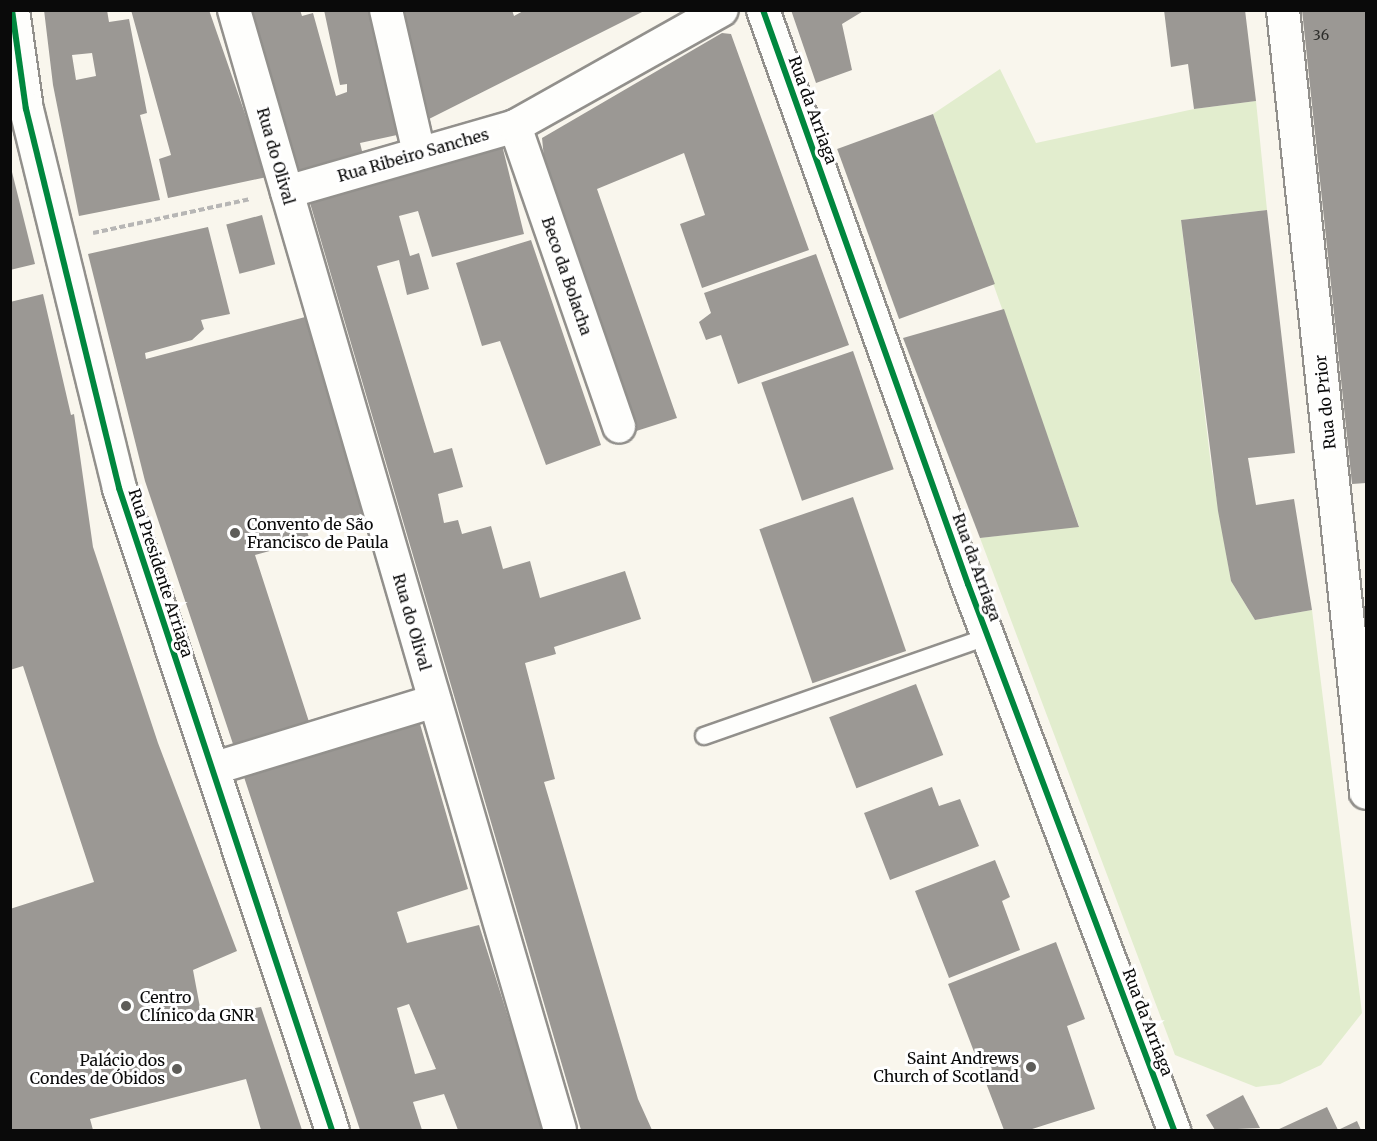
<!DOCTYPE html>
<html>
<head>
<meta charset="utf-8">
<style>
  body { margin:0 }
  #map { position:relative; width:1377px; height:1141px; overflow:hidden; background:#f9f6ed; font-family:Merriweather,serif }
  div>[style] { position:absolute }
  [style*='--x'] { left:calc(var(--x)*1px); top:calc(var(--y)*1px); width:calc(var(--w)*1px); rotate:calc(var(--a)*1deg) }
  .green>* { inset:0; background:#e2edce }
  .building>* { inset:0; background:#9b9894; transform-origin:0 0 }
  .path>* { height:4px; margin-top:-2px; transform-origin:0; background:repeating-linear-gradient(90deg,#b7b6b5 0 6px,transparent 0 9px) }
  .roads { filter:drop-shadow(2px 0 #92908c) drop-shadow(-2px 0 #92908c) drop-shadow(0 2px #92908c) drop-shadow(0 -2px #92908c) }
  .service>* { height:16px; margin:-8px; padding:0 8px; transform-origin:8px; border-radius:8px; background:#fefefc }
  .minor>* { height:32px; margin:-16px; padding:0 16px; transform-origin:16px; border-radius:16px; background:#fefefc }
  .tertiary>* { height:33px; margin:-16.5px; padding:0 16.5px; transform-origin:16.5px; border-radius:16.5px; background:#fefefc }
  .cycleway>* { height:6px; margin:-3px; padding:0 3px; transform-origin:3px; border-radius:3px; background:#00873e }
  .dots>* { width:16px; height:16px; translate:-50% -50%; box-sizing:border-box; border:3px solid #fff; border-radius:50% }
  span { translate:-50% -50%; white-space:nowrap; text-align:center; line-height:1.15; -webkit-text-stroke:6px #fff; paint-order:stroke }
  .number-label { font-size:14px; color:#2e2e2c }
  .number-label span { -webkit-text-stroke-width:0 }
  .street-label { font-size:16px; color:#0a0a0a }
  .poi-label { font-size:16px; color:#0a0a0a }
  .left { translate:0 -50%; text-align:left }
  .right { translate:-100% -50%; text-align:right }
  .frame { position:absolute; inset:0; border:12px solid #0a0a0a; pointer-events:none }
</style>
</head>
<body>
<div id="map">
  <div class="green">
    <i style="clip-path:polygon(1000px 69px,1036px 143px,1194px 109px,1256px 101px,1267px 210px,1181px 220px,1211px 465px,1231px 581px,1255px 620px,1312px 610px,1362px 1013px,1321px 1065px,1280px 1084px,1256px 1087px,1175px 1055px,980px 538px,1079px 526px,933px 114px)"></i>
  </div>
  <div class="building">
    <i style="clip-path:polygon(evenodd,44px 10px,107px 10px,109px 22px,129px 19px,147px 113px,140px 115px,160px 200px,79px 216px,53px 85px,44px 10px,92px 53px,96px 76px,76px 80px,72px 55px,92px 53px)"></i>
    <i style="clip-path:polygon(131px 10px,209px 10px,267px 177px,168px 198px,159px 159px,171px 155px)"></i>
    <i style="clip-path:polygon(243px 10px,300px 10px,302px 16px,313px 13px,336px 96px,347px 92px,347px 84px,340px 85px,324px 10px,369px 10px,397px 135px,360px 143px,364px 159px,294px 177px)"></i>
    <i style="clip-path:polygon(395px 10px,512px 10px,514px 16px,525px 10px,646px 10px,423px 122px)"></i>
    <i style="clip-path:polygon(791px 10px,865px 10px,842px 24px,852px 70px,816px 83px)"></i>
    <i style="clip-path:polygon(1164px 10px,1245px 10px,1256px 101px,1194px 109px,1188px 64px,1171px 67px)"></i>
    <i style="clip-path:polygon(1302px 10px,1366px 10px,1366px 483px,1352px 484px)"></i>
    <i style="clip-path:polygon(722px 33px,731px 34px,809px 250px,702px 288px,680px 224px,705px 215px,684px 153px,597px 189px,677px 418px,627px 434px,549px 209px,542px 138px)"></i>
    <i style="left:933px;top:114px;width:181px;height:102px;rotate:70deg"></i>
    <i style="clip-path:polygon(502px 145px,524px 234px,432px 257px,418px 211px,399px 216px,410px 256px,419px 253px,429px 289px,407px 295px,399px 260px,377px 266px,434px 453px,452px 448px,463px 487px,438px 494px,444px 523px,458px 520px,462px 534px,491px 526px,503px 569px,530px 561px,540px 598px,625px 571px,641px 619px,554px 647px,556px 654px,525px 663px,555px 779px,544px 782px,638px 1099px,652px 1130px,581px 1130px,310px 203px,339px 191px)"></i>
    <i style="clip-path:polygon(10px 164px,35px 264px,10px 270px)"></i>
    <i style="clip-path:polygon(1267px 210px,1295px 453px,1248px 458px,1256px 505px,1294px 499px,1312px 610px,1255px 620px,1231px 581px,1218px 511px,1181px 220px)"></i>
    <i style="left:262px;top:215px;width:51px;height:37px;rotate:75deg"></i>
    <i style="clip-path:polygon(208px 227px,230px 314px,201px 320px,204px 329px,192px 340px,145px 353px,146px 359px,309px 316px,364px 514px,305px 526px,310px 540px,255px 555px,311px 728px,235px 750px,145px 481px,88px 254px)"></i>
    <i style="clip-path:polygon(531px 240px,601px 445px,546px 465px,500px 341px,482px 346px,456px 263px)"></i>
    <i style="clip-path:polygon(816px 254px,849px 345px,738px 384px,721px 335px,706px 340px,699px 322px,711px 313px,704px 293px)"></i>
    <i style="clip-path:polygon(43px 294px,71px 415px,74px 414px,93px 547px,158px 743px,237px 951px,193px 970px,202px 1018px,261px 1007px,302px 1130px,261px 1130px,246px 1079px,90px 1119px,93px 1130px,10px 1130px,10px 909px,94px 882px,23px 666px,10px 670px,10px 302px)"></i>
    <i style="clip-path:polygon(1004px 309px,1079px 527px,980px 538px,903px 338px)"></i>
    <i style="left:853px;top:351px;width:125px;height:97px;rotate:71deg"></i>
    <i style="left:853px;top:497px;width:163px;height:99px;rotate:71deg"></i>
    <i style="left:916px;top:684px;width:76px;height:93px;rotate:69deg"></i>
    <i style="clip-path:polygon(evenodd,418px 717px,468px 889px,397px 912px,407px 943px,479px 925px,544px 1130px,458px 1130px,444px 1094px,413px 1102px,422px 1130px,360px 1130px,243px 774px,418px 717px,409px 1004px,436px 1069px,415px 1074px,397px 1008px,409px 1004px)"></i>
    <i style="clip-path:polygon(932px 787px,939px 806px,960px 799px,979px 846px,890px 880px,864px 813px)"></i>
    <i style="clip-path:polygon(995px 860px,1010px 897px,1002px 901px,1020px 950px,949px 978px,915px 891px)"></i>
    <i style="clip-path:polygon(1056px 942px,1085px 1019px,1067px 1026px,1095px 1109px,1029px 1130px,1004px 1130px,948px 984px)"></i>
    <i style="clip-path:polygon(1243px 1095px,1260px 1128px,1215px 1130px,1206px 1115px)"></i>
    <i style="clip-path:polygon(1327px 1107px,1338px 1130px,1357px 1121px,1361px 1130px,1277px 1130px)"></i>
  </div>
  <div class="path">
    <i style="--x:93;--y:233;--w:161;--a:-12.2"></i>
  </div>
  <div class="roads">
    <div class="service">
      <i style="--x:704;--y:736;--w:302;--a:-19.3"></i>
    </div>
    <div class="minor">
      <i style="--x:234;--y:10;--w:1166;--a:73.77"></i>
      <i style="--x:386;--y:10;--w:147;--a:77"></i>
      <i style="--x:763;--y:10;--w:610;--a:70.35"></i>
      <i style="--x:968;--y:584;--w:584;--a:69.33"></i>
      <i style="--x:1283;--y:10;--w:787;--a:83.95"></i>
      <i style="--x:515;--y:126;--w:318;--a:70.9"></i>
      <i style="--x:287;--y:192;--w:237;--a:-16.1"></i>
      <i style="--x:515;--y:126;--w:237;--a:-29.3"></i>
      <i style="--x:212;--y:769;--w:233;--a:-17"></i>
    </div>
    <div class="tertiary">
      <i style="--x:12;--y:10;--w:100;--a:82"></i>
      <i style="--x:26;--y:109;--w:390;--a:76.2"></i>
      <i style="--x:119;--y:488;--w:676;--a:71.65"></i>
    </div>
  </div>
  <div class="cycleway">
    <i style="--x:12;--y:10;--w:100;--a:82"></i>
    <i style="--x:26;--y:109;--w:390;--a:76.2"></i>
    <i style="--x:119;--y:488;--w:676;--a:71.65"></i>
    <i style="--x:763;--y:10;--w:610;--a:70.35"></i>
    <i style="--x:968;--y:584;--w:584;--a:69.33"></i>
  </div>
  <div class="dots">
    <i style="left:235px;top:533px;background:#5e5d59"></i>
    <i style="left:126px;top:1006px;background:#5e5d59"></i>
    <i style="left:1031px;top:1067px;background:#5e5d59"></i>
    <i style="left:177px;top:1069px;background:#5e5d59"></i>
  </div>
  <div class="number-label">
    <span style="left:1321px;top:35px">36</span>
  </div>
  <div class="street-label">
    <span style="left:813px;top:110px;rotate:70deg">Rua da Arriaga</span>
    <span style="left:413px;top:155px;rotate:-16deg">Rua Ribeiro Sanches</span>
    <span style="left:276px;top:156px;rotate:74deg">Rua do Olival</span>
    <span style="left:567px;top:276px;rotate:71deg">Beco da Bolacha</span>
    <span style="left:1325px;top:402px;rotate:-96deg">Rua do Prior</span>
    <span style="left:977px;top:567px;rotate:70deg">Rua da Arriaga</span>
    <span style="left:161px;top:573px;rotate:72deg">Rua Presidente Arriaga</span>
    <span style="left:412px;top:622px;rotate:74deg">Rua do Olival</span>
    <span style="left:1148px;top:1022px;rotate:69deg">Rua da Arriaga</span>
  </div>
  <div class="poi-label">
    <span class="left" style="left:247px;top:533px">Convento de São<br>Francisco de Paula</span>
    <span class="left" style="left:140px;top:1006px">Centro<br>Clínico da GNR</span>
    <span class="right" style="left:1019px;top:1067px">Saint Andrews<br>Church of Scotland</span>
    <span class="right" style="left:165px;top:1069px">Palácio dos<br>Condes de Óbidos</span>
  </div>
  <div class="frame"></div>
</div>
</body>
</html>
